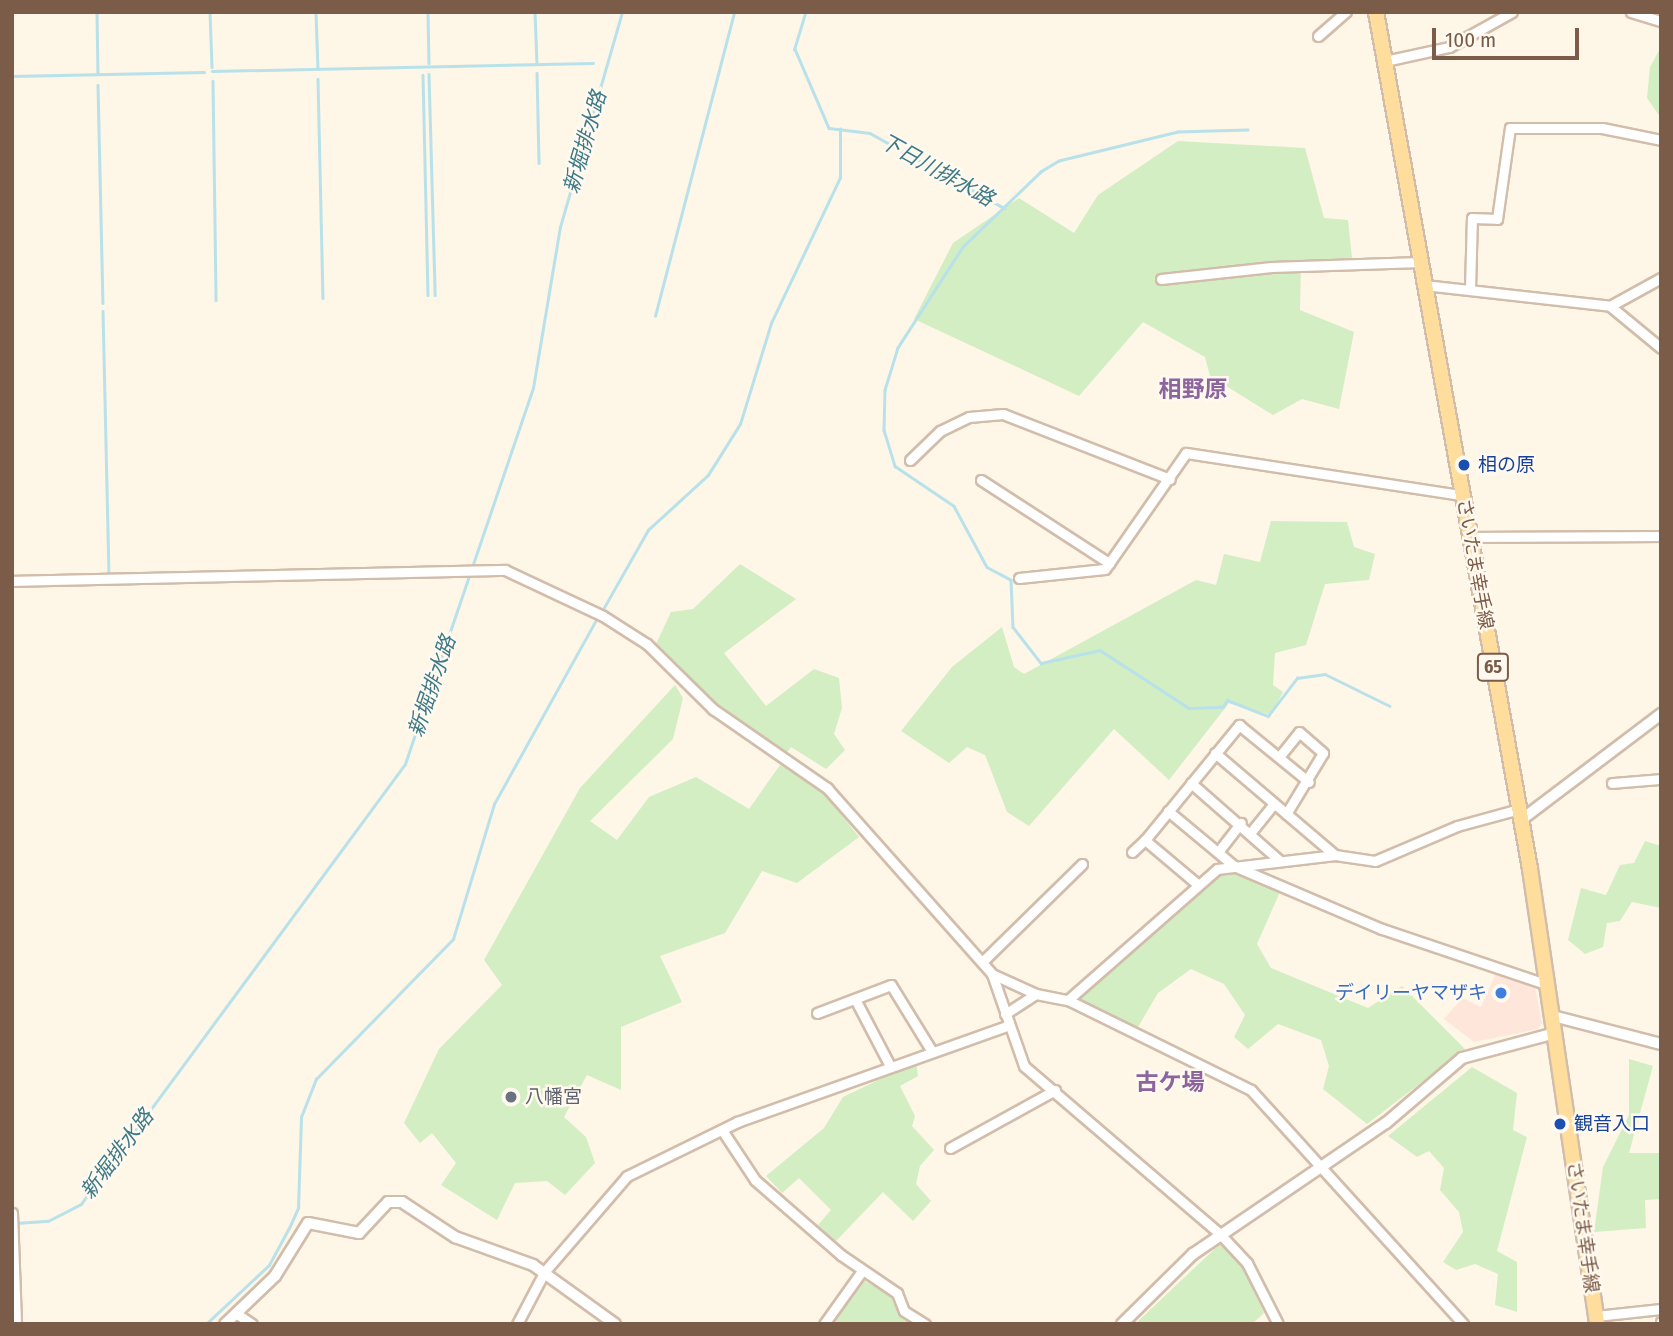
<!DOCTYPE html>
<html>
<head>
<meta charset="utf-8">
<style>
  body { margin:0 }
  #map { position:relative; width:1673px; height:1336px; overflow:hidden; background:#fef6e7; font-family:"Fira Sans Condensed","Noto Sans JP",sans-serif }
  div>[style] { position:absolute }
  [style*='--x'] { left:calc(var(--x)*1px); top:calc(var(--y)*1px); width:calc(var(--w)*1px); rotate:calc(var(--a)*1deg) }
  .commercial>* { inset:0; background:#ffe6da }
  .green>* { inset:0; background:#d3eec3 }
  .stream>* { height:2.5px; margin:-1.25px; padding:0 1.25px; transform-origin:1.25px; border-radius:1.25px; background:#b9e1ea }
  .roads { filter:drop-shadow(2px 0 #d2bdab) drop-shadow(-2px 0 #d2bdab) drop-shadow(0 2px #d2bdab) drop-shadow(0 -2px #d2bdab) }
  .minor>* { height:9px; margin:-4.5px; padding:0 4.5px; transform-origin:4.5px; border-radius:4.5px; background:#fff }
  .tertiary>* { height:10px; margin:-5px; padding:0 5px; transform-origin:5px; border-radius:5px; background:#fff }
  .primary>* { height:14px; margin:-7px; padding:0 7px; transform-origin:7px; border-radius:7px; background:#ffdd9d }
  .dots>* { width:19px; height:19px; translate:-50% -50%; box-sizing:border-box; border:4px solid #fff9ef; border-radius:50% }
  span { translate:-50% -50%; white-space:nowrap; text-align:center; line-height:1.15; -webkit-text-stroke:5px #fff9ef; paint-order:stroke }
  .shield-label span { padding:2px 5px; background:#fff9ef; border:2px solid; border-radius:5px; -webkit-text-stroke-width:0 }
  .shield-label { font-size:18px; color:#7b5c48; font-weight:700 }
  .transit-label { font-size:19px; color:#164399 }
  .left { translate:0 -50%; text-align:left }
  .street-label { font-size:19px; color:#7b5c48 }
  .shop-label { font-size:19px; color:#366cbe }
  .right { translate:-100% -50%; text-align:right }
  .worship-label { font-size:19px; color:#5b616d }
  .water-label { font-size:21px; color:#3c7a88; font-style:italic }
  .quarter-label { font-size:23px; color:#8c649e; font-weight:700 }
  .frame { position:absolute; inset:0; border:14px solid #7b5c48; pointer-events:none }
  .scale { position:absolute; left:1432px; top:28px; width:147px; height:32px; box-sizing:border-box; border:4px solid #7b5c48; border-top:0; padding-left:9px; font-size:21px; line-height:24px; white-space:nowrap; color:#7b5c48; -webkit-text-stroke:5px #fff9ef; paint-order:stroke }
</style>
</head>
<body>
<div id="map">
  <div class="commercial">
    <i style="clip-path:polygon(1496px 973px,1535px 987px,1542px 1023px,1538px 1029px,1474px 1042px,1444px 1019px,1462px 998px,1481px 1007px)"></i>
  </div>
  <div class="green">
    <i style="clip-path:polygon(1661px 47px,1661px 118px,1647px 98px,1650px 67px)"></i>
    <i style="clip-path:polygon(1178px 141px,1305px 148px,1324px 218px,1348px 220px,1352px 258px,1301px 263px,1300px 310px,1354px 332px,1339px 409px,1302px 399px,1273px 415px,1210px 376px,1205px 357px,1143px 322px,1079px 396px,914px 319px,953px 243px,1019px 198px,1074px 233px,1098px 195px)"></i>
    <i style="clip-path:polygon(1271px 521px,1347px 522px,1354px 547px,1375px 554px,1369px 580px,1325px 584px,1306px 645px,1275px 653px,1273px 685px,1283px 692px,1271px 715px,1229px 703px,1169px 780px,1114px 729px,1029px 826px,1007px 812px,985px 755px,967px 747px,949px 763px,901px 731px,952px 667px,1002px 627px,1014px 667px,1024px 674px,1196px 580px,1216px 585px,1224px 554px,1260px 562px)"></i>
    <i style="clip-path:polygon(740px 564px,796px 599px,724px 653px,766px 706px,814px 669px,839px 678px,842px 708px,834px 734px,845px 750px,826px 769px,791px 747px,786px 754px,715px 704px,656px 644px,671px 612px,693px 609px)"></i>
    <i style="clip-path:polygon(675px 685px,683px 698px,673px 739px,590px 821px,617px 840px,649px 797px,696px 777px,749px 809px,780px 765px,820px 788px,859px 837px,797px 883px,762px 871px,725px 933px,660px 956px,682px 1002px,621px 1027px,621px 1090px,587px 1075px,564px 1117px,586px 1137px,595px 1163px,565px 1195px,547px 1181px,515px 1183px,497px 1220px,441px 1185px,456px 1163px,432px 1133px,420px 1143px,404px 1123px,439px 1049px,502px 985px,484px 960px,580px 788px)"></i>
    <i style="clip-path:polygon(1645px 841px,1661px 846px,1661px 908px,1632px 902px,1620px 921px,1607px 923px,1603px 947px,1585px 954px,1568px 940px,1581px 888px,1606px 895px,1620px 865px,1634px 863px)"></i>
    <i style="clip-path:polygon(1238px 873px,1280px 892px,1257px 944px,1271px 968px,1368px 1008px,1402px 986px,1465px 1049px,1367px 1124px,1323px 1089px,1329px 1066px,1321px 1040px,1278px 1024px,1248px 1049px,1234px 1037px,1245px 1015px,1224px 984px,1191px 969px,1158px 993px,1138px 1027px,1077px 1000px,1200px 889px,1220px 874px)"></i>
    <i style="clip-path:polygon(1629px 1059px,1653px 1066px,1629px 1153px,1661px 1153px,1661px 1199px,1645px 1200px,1646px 1228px,1594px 1232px,1603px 1167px,1629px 1115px)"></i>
    <i style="clip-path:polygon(916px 1062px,918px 1076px,900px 1086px,915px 1116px,912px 1126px,934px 1150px,920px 1166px,916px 1184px,931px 1201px,913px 1221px,883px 1192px,835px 1242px,818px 1225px,831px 1210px,799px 1178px,782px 1193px,766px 1176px,824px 1128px,843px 1097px)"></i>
    <i style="clip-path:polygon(1472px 1067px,1517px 1093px,1513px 1130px,1527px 1137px,1497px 1251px,1517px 1262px,1517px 1312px,1495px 1305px,1498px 1274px,1475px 1264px,1456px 1270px,1443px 1262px,1463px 1232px,1459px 1212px,1440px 1190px,1444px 1168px,1429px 1151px,1417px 1157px,1388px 1136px)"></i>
    <i style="clip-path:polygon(1221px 1243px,1242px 1266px,1264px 1313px,1252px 1324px,1135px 1324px)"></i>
    <i style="clip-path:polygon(863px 1280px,893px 1297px,900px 1316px,912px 1324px,834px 1324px)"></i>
  </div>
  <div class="stream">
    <i style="--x:97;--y:12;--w:62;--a:89.1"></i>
    <i style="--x:210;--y:12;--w:55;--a:87.9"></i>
    <i style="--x:316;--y:12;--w:56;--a:88"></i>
    <i style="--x:428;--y:12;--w:51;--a:88.9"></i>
    <i style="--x:535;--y:12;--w:52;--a:87.8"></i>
    <i style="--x:806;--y:12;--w:39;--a:107"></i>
    <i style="--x:795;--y:49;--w:86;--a:66.7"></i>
    <i style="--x:829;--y:128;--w:41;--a:7"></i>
    <i style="--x:870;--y:133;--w:154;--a:29.2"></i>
    <i style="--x:212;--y:71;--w:381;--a:-1.2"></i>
    <i style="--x:537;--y:73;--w:90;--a:88.7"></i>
    <i style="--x:429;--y:74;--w:221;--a:88.4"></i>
    <i style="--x:423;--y:75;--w:220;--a:88.7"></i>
    <i style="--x:12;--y:76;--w:192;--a:-1.2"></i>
    <i style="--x:318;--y:79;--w:219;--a:88.7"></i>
    <i style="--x:213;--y:81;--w:219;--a:89.2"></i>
    <i style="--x:98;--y:85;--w:218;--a:88.7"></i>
    <i style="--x:1248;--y:130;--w:70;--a:178.4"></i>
    <i style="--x:1178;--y:132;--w:122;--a:166.3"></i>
    <i style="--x:1059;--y:161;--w:21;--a:149"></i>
    <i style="--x:1041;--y:172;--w:108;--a:136.1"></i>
    <i style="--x:963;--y:247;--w:120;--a:122.8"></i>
    <i style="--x:898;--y:348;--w:44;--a:107.2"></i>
    <i style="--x:885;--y:390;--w:40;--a:91.4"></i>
    <i style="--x:884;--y:430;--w:38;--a:73"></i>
    <i style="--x:895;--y:466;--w:71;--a:34.1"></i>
    <i style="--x:954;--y:506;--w:69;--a:61.6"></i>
    <i style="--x:987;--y:567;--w:27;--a:28"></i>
    <i style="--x:1011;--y:580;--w:47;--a:87.6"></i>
    <i style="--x:1013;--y:627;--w:46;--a:52.1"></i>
    <i style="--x:1041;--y:663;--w:60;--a:-12.4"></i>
    <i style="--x:1100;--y:650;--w:106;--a:33.1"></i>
    <i style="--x:1189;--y:708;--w:34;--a:-2"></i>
    <i style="--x:1223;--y:707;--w:8;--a:-60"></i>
    <i style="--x:1227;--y:700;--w:44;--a:21.3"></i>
    <i style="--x:1268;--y:716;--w:48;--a:-52.7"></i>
    <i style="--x:1297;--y:678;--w:28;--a:-8"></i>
    <i style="--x:1325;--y:674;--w:72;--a:26.2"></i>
    <i style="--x:103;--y:311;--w:265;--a:88.7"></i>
    <i style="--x:655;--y:316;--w:314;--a:-75.4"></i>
    <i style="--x:602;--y:611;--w:93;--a:-60.4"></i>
    <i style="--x:648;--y:530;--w:81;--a:-42.5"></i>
    <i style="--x:708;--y:475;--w:60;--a:-57.9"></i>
    <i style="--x:740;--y:424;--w:106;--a:-72.9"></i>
    <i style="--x:771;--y:323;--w:161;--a:-64.6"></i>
    <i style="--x:840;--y:178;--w:49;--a:-90"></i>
    <i style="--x:16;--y:1223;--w:32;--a:-4"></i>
    <i style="--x:48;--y:1221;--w:37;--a:-27"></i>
    <i style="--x:81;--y:1204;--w:546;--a:-53.63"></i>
    <i style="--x:405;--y:764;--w:397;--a:-71.2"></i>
    <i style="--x:533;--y:388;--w:163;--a:-80.5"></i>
    <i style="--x:560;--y:227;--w:224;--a:-73.9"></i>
    <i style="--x:206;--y:1324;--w:86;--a:-43.1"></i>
    <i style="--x:269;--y:1265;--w:44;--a:-61.7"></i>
    <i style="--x:290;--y:1226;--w:20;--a:-66"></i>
    <i style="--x:298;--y:1208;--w:91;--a:-88.1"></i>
    <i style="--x:301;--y:1117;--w:41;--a:-68.5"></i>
    <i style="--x:316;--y:1079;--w:196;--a:-45.6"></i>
    <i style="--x:453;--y:939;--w:141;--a:-73.1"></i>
    <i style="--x:494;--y:804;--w:215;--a:-61"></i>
  </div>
  <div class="roads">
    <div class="minor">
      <i style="--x:1631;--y:12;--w:31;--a:17"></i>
      <i style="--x:1318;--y:36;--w:37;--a:-41"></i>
      <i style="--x:1385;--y:61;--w:66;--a:-12.3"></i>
      <i style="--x:1449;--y:47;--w:72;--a:-29.1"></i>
      <i style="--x:1161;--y:279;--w:111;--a:-6.2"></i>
      <i style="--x:1271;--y:267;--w:149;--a:-1.9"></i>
      <i style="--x:1424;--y:285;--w:187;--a:6.4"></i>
      <i style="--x:1610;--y:306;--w:66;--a:39.5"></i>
      <i style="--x:1470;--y:288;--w:70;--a:-88.4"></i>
      <i style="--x:1472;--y:218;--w:25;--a:2"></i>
      <i style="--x:1497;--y:219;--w:92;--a:-81.9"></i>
      <i style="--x:1510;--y:128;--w:92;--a:0"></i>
      <i style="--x:1602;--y:128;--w:60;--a:11.5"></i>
      <i style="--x:1610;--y:306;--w:58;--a:-28.8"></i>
      <i style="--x:910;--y:460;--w:42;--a:-44"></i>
      <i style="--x:940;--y:431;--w:32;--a:-26"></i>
      <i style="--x:969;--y:417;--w:34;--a:-5"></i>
      <i style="--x:1003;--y:414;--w:179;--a:21.3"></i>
      <i style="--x:981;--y:480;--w:153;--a:33"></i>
      <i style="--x:1470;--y:537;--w:191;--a:-0.3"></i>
      <i style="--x:1019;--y:578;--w:86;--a:-6"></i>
      <i style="--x:1105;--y:569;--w:141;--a:-55.1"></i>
      <i style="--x:1186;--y:453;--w:279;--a:8.7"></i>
      <i style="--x:12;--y:581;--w:493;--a:-1.3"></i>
      <i style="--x:505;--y:570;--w:108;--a:25.1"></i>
      <i style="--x:603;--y:616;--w:52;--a:32.5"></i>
      <i style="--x:647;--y:644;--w:93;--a:44.6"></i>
      <i style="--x:713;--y:709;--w:139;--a:34.7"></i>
      <i style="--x:827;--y:788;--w:249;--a:48.4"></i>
      <i style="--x:992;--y:974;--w:97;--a:70.8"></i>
      <i style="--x:1024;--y:1066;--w:258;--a:40.6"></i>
      <i style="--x:1220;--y:1234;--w:40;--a:47"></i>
      <i style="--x:1247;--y:1263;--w:68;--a:63.1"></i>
      <i style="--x:1215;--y:753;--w:157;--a:40.4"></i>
      <i style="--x:1279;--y:757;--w:32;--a:-51"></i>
      <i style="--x:1299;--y:732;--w:32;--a:41"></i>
      <i style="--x:1323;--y:753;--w:71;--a:121.2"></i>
      <i style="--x:1191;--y:783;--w:117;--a:41.2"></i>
      <i style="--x:1612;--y:783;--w:49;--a:-4.7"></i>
      <i style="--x:1168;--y:811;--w:86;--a:39.8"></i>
      <i style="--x:1234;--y:866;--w:161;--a:23.1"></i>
      <i style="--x:1382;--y:929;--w:175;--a:18.6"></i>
      <i style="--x:1251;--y:832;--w:36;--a:-51"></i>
      <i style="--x:1132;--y:852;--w:18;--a:-43"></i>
      <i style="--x:1218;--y:852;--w:37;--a:-52"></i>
      <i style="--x:1196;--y:883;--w:67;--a:-139.9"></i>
      <i style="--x:1145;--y:840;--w:149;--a:-50.7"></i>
      <i style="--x:1239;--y:725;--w:90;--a:39.2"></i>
      <i style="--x:982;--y:962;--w:140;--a:-44.4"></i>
      <i style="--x:992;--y:974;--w:48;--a:24.4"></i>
      <i style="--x:1036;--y:994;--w:33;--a:11"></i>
      <i style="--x:1068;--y:1000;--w:204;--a:26.2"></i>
      <i style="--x:1251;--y:1090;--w:316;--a:47.8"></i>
      <i style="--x:855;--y:999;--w:73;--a:62.4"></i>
      <i style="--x:1068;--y:1000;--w:198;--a:-41.3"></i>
      <i style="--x:1217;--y:869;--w:119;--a:-6.8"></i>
      <i style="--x:1335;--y:855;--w:40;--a:8.5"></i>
      <i style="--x:1375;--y:861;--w:89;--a:-23.1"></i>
      <i style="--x:1457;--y:826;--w:64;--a:-15.3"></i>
      <i style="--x:817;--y:1013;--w:79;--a:-20.7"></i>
      <i style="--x:891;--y:985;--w:76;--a:58.4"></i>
      <i style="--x:1005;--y:1014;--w:37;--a:-33"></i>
      <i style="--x:722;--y:1130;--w:60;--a:56.6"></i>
      <i style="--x:755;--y:1180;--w:114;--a:41.1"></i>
      <i style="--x:841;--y:1255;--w:68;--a:34.2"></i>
      <i style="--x:897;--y:1293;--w:19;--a:69"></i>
      <i style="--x:904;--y:1311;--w:25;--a:32"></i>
      <i style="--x:950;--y:1148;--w:120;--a:-28.9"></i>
      <i style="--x:12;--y:1213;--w:111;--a:87.9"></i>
      <i style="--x:237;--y:1314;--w:18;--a:34"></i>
      <i style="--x:1596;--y:1316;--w:65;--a:-6.1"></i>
      <i style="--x:517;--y:1324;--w:60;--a:-62.2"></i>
      <i style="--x:545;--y:1271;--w:125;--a:-49.2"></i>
      <i style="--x:627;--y:1176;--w:123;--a:-26.1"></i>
      <i style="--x:737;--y:1122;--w:287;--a:-19.6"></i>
      <i style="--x:824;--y:1324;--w:65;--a:-54.4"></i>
      <i style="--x:1661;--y:1324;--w:2;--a:-90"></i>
    </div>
    <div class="tertiary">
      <i style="--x:1521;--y:820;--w:176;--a:-37.1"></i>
      <i style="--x:1553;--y:1016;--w:112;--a:14.5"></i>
      <i style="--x:225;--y:1324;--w:69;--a:-43.8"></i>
      <i style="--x:275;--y:1276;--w:62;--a:-58.1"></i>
      <i style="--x:308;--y:1223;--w:52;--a:11.1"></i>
      <i style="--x:359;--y:1233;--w:42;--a:-46.9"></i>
      <i style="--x:388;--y:1202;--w:14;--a:0"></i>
      <i style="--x:402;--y:1202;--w:64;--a:33.4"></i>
      <i style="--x:455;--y:1237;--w:83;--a:19.7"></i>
      <i style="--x:533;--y:1265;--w:101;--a:35.7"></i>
      <i style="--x:1122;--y:1324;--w:100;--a:-44.6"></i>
      <i style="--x:1193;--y:1254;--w:233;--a:-34.2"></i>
      <i style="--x:1386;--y:1123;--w:100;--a:-40.5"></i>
      <i style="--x:1462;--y:1058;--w:96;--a:-15"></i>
    </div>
    <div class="primary">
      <i style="--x:1376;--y:12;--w:871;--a:79.81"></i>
      <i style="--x:1530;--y:869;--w:460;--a:81.6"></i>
    </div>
  </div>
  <div class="dots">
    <i style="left:1464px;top:465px;background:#1a4fb4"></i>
    <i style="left:1501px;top:993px;background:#3f7fe0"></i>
    <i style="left:511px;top:1097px;background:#6b7280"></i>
    <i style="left:1560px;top:1124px;background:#1a4fb4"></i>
  </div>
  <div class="shield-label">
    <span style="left:1493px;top:667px">65</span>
  </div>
  <div class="transit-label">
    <span class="left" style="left:1478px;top:465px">相の原</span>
    <span class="left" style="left:1574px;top:1124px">観音入口</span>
  </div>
  <div class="street-label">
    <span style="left:1475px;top:564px;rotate:80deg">さいたま幸手線</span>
    <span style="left:1583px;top:1227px;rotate:82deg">さいたま幸手線</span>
  </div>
  <div class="shop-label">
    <span class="right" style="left:1487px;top:993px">デイリーヤマザキ</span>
  </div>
  <div class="worship-label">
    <span class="left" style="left:525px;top:1097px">八幡宮</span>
  </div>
  <div class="water-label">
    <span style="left:585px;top:142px;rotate:-74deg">新堀排水路</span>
    <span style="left:937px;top:170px;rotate:29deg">下日川排水路</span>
    <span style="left:432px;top:686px;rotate:-71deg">新堀排水路</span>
    <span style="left:117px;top:1154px;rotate:-53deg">新堀排水路</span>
  </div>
  <div class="quarter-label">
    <span style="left:1193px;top:389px">相野原</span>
    <span style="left:1170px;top:1082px">古ケ場</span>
  </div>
  <div class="frame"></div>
  <div class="scale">100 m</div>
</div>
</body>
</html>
